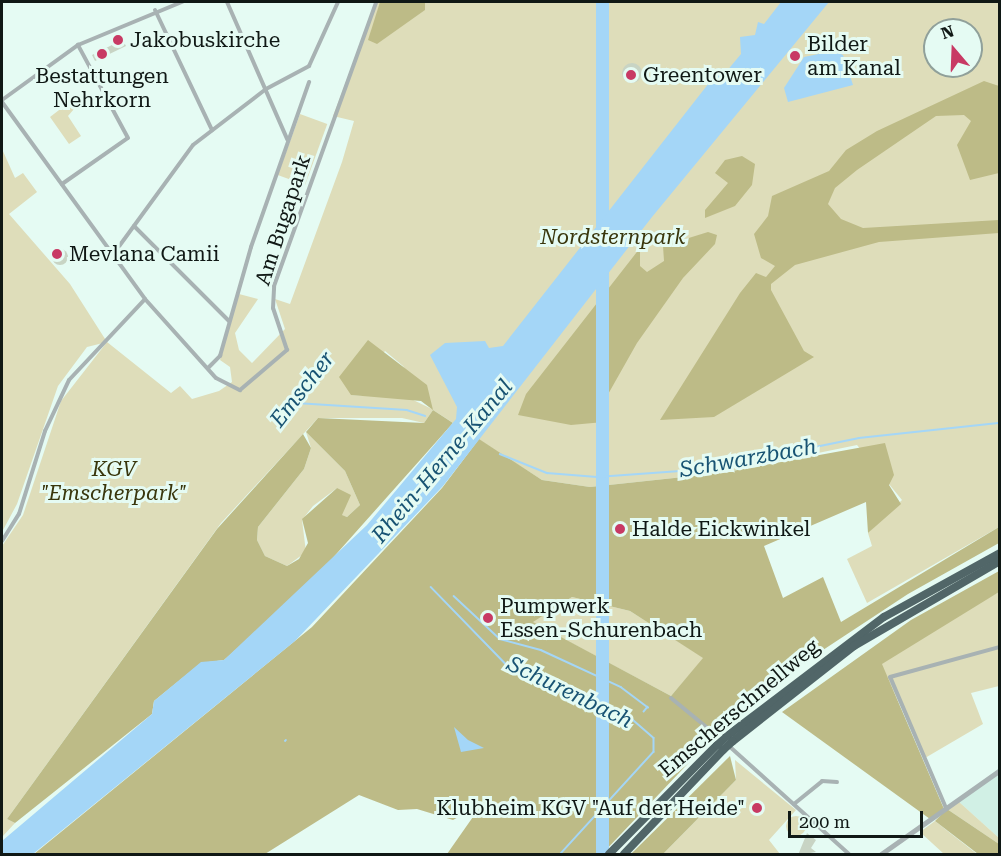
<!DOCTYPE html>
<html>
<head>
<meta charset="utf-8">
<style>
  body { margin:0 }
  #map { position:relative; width:1001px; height:856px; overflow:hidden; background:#e5fbf3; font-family:"Roboto Serif",serif }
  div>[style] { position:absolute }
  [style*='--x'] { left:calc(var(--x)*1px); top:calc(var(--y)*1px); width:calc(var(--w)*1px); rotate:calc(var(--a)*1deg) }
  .built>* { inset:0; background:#d1f0e5 }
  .green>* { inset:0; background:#deddba; transform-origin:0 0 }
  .round { border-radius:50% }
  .forest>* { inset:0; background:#bdbb87 }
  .water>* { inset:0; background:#a4d6f7; transform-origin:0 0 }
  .stream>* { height:1.5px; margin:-0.75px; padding:0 0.75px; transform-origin:0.75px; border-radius:0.75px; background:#a4d6f7 }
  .building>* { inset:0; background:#c8d4c4 }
  .minor>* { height:4px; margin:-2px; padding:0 2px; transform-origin:2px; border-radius:2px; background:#a8b2b3 }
  .tertiary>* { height:5px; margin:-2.5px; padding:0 2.5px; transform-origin:2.5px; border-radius:2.5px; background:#a8b2b3 }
  .motorway>* { height:8px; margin:-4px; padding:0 4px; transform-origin:4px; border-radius:4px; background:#516668 }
  .motorway-bridge>* { height:8px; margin:-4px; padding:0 4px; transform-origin:4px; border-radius:4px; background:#516668 }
  .dots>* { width:16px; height:16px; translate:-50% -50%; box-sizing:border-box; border:3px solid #e5fbf3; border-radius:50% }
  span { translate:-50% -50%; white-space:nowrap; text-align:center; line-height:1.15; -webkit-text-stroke:6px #e5fbf3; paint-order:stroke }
  .poi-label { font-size:21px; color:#101815 }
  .left { translate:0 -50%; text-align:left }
  .right { translate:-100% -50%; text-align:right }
  .street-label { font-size:21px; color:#101815 }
  .park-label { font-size:21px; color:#39360c; font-style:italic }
  .water-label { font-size:22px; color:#185373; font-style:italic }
  .frame { position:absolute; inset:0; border:3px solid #101815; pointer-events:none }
  .north { position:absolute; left:923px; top:18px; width:60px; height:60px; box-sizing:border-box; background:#e5fbf3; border:2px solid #90a09a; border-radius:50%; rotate:341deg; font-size:16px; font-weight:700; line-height:24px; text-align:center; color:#101815 }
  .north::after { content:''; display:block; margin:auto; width:21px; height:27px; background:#c83a64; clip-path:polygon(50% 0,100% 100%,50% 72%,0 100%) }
  .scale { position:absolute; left:788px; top:811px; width:135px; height:27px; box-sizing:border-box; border:3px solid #101815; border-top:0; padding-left:8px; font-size:18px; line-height:21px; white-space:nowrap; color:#101815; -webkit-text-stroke:4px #e5fbf3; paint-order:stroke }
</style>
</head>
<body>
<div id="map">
  <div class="built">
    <i style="clip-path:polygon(998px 772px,1000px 774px,999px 838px,958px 801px)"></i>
  </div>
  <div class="green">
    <i style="clip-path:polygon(evenodd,376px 2px,999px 2px,999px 527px,867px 603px,847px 559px,872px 546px,868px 533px,902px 500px,857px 445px,721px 473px,590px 487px,542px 480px,433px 410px,424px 423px,402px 418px,318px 418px,221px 523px,7px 819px,15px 823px,2px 837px,2px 546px,23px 515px,61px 401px,107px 342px,87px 347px,58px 386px,17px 504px,2px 532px,2px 149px,15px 178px,23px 173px,37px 192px,9px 214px,70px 284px,107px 342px,171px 393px,180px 386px,192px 399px,219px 391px,232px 382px,230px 367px,220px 360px,239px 294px,258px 299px,235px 333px,239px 350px,252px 363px,285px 329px,275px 299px,290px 304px,342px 162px,354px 121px,333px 116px,376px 2px,935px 30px,971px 30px,971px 66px,935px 66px,935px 30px,376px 2px,385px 351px,403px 366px,432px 409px,409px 398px,351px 395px,385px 351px)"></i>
    <i style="clip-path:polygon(62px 92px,74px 109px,68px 116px,81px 136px,69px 144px,50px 117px,63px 107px,55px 96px)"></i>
    <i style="left:300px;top:114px;width:29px;height:65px;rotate:20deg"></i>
    <i style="clip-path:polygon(306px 432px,345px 471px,360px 505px,347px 517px,341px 515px,337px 488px,313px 506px,302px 520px,306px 552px,287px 566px,265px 556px,257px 540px,258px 527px,304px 469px,311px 448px)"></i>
    <i style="clip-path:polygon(999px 592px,999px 686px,971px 693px,983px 724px,925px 758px,881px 664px,940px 624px)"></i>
    <i style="clip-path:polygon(572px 597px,630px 611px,704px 658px,671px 696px,532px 622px)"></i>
    <i style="clip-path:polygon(735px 760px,796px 810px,769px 840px,780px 854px,663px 854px,736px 780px)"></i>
    <i style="clip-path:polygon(958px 801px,999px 838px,999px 844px,947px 809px)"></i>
    <i class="round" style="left:786px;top:816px;width:20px;height:20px"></i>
    <i style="clip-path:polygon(935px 821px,950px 833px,977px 854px,944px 854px,920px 832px)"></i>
  </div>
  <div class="forest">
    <i style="clip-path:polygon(380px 2px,425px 2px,425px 10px,377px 44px,368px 40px)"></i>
    <i style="clip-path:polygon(984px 81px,999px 86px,999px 173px,970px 180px,957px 145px,971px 121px,964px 115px,936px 116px,857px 170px,835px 188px,828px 204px,841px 219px,863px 228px,999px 220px,999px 233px,879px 242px,795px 265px,771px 284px,771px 290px,804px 351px,814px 357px,714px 417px,660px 420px,740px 293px,756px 273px,766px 277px,775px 266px,761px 258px,754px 234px,768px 216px,772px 196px,829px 171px,846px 150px,877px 131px)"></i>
    <i style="clip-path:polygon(742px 156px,755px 164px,752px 185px,735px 206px,705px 218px,705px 210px,728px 183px,715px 173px,725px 160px)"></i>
    <i style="clip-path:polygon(708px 232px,717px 235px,715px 244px,683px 278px,637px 343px,598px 412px,606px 417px,604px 422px,571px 425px,518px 415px,526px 394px,640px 248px,640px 266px,647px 272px,664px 261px,663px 246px)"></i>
    <i style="clip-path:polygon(368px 340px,427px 385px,433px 410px,453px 423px,306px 588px,224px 660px,201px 663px,154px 701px,152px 714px,15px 823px,7px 819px,217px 529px,303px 434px,311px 448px,304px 469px,258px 527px,257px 540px,265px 556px,287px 566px,299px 559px,308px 543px,302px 519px,337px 488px,351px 495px,342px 515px,347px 517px,360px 505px,345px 471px,306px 432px,318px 418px,424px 423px,433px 410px,421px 401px,351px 395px,339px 377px)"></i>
    <i style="clip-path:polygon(evenodd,479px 439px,542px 480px,590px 487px,721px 473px,885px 443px,894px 475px,889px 485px,901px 504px,868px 533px,866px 502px,764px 546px,783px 598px,823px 577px,841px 622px,999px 527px,999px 543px,908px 594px,785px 675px,719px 731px,602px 854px,447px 854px,482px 804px,453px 820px,417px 809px,398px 810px,359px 795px,265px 854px,34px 854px,312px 627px,442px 488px,479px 439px,572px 597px,630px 611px,703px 658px,671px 696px,533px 622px,572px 597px)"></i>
    <i style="clip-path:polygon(999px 571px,999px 592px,882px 664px,944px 809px,930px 819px,782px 712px,911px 620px)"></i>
    <i style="clip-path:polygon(730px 756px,736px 780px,663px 854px,631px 854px)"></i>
    <i style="clip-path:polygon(947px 809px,999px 844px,999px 854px,978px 854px,935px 821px)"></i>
  </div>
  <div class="water">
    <i style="left:596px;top:2px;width:13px;height:970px"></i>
    <i style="clip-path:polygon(781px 2px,829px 2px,652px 217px,443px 486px,295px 641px,33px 854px,2px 854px,2px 841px,152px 714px,154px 701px,201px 662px,224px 660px,367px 525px,456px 419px,457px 407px,430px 355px,445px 343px,485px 341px,489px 348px,503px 346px,716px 74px,726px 72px,741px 54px,740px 37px,755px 35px,758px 22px,764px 24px)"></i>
    <i style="clip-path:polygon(833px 51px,843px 55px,853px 85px,788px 102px,784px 88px,804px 57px)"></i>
    <i style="clip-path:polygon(454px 727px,468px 740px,484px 748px,461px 752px)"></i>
  </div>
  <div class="stream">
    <i style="--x:296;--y:403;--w:111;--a:3.6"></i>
    <i style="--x:407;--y:410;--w:19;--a:18"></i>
    <i style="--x:500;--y:454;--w:51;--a:22"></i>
    <i style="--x:547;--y:473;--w:50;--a:4.6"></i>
    <i style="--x:597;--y:477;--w:111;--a:-4.1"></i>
    <i style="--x:708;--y:469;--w:154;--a:-11.6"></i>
    <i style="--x:859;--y:438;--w:142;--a:-6.1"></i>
    <i style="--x:431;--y:587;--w:107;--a:45.8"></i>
    <i style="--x:506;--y:664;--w:136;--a:23.4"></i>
    <i style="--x:631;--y:718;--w:30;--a:41"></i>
    <i style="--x:654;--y:738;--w:14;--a:90"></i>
    <i style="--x:654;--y:752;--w:138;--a:132.4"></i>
    <i style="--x:454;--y:596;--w:63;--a:43.1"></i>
    <i style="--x:500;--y:639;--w:42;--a:15"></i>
    <i style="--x:541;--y:650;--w:88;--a:24.8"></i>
    <i style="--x:621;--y:687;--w:34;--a:37"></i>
    <i style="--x:648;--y:707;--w:6;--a:129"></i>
    <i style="--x:285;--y:741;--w:1;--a:-45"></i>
  </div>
  <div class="building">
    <i style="clip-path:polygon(119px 33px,126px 46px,95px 61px,92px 55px,114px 44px,111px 37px)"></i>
    <i class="round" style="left:622px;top:63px;width:20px;height:20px"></i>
    <i class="round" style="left:52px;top:249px;width:16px;height:16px"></i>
    <i style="clip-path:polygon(807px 833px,816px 840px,811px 848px,816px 852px,798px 855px)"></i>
  </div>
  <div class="minor">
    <i style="--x:227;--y:2;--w:150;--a:66.3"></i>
    <i style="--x:155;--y:10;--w:133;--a:64.6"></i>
    <i style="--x:2;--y:100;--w:94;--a:-35.9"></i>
    <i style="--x:78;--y:45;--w:113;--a:-22.5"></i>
    <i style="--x:2;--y:102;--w:243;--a:54"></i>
    <i style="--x:145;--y:299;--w:106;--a:48.1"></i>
    <i style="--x:216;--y:378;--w:27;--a:27"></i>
    <i style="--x:240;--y:390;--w:62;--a:-40.4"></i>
    <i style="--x:287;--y:350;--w:44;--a:-108.4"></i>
    <i style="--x:273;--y:308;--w:22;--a:-87"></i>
    <i style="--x:274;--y:286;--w:302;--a:-70.2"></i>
    <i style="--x:62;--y:184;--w:80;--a:-34.9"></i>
    <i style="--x:128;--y:138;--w:106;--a:-118.3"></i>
    <i style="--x:134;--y:226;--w:134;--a:45"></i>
    <i style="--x:112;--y:256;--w:137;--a:-53.9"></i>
    <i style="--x:193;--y:145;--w:92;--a:-37.5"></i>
    <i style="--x:266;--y:89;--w:49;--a:-28.1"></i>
    <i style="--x:309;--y:66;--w:70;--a:-65.6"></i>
    <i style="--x:209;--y:367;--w:16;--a:-45"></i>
    <i style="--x:220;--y:356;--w:113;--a:-74.1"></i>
    <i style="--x:251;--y:247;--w:175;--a:-70.6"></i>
    <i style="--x:2;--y:541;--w:32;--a:-58"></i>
    <i style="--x:19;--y:514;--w:87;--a:-72.6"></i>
    <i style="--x:45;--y:431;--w:56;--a:-64.8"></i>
    <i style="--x:69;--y:380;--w:111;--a:-46.8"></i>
    <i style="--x:671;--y:698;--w:65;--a:39.4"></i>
    <i style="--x:729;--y:746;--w:161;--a:42"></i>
    <i style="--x:794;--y:804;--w:36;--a:-39"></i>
    <i style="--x:822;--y:781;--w:15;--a:4"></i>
    <i style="--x:946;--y:808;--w:142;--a:-113.1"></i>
    <i style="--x:890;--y:677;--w:114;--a:-15.3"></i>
  </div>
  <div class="tertiary">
    <i style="--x:881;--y:854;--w:146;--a:-35.2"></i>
  </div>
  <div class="motorway">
    <i style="--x:727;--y:736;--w:197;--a:-37.2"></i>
    <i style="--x:884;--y:617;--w:132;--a:-28.9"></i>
    <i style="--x:733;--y:741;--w:154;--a:-38.1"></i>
    <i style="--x:854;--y:646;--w:169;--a:-30.2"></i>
    <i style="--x:609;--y:854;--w:153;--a:-45.3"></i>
    <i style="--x:624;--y:854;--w:144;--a:-46.4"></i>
  </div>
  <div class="motorway-bridge">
    <i style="--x:717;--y:745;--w:13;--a:-42"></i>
    <i style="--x:723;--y:750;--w:13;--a:-42"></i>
  </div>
  <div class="dots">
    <i style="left:118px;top:40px;background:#c83a64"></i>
    <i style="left:102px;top:54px;background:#c83a64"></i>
    <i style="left:795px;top:56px;background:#c83a64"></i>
    <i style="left:631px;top:75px;background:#c83a64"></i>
    <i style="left:57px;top:254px;background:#c83a64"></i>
    <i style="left:620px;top:529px;background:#c83a64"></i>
    <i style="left:488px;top:618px;background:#c83a64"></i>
    <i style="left:757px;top:808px;background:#c83a64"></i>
  </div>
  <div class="poi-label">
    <span class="left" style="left:130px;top:40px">Jakobuskirche</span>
    <span class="left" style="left:807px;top:56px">Bilder<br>am Kanal</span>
    <span class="left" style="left:643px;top:75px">Greentower</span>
    <span style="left:102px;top:88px">Bestattungen<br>Nehrkorn</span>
    <span class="left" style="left:69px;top:254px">Mevlana Camii</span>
    <span class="left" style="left:632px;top:529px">Halde Eickwinkel</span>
    <span class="left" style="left:500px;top:618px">Pumpwerk<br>Essen-Schurenbach</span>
    <span class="right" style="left:745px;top:808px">Klubheim KGV "Auf der Heide"</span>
  </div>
  <div class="street-label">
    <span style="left:283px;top:220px;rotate:-72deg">Am Bugapark</span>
    <span style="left:739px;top:708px;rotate:-40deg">Emscherschnellweg</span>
  </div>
  <div class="park-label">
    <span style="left:613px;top:237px">Nordsternpark</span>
    <span style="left:114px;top:481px">KGV<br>"Emscherpark"</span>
  </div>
  <div class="water-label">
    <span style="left:302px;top:389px;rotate:-52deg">Emscher</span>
    <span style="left:748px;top:458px;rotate:-10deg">Schwarzbach</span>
    <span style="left:442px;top:461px;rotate:-50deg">Rhein-Herne-Kanal</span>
    <span style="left:570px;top:692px;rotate:26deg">Schurenbach</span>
  </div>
  <div class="frame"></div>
  <div class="north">N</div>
  <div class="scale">200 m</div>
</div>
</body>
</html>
